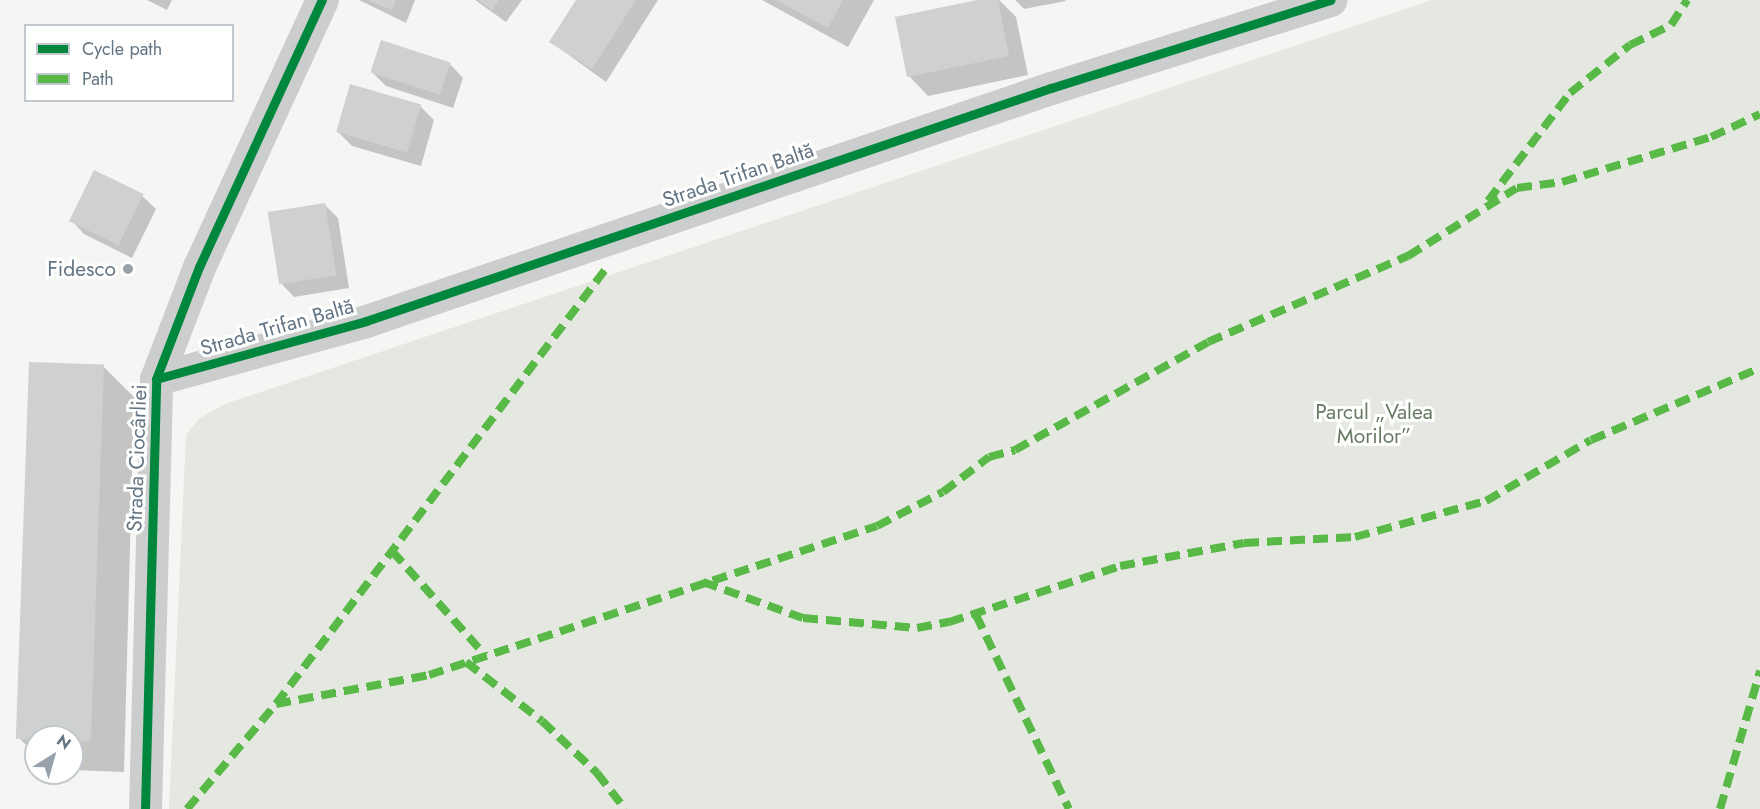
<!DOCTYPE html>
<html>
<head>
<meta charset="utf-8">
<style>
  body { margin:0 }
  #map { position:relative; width:1760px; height:809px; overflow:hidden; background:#f5f5f3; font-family:Jost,sans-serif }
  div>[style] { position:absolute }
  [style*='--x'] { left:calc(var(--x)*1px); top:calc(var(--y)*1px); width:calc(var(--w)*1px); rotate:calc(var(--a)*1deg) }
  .green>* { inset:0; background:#e4e8e1 }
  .shadow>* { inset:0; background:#0003 }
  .building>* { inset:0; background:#cfd0d0; transform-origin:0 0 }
  .minor>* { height:33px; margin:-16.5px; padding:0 16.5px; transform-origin:16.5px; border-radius:16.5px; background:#cccece }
  .quiet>* { height:8px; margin-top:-4px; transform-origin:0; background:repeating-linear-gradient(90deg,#58b947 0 15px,transparent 0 23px) }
  .cycleway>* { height:9px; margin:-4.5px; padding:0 4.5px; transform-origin:4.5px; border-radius:4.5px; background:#00873e }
  .dots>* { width:16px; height:16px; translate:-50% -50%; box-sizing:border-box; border:3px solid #fff; border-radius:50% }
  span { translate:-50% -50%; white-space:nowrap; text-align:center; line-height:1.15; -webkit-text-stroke:6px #fff; paint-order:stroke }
  .street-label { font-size:21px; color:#647584 }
  .poi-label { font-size:21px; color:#647584 }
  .right { translate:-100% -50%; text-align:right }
  .park-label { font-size:21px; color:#677b63 }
  .legend { position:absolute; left:24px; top:24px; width:210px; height:78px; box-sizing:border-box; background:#fff; border:2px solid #c1c8ce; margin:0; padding:8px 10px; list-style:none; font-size:18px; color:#647584 }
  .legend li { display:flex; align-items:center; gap:12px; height:30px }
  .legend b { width:30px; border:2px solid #c1c8ce }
  .north { position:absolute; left:24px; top:725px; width:60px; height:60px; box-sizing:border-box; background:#fff; border:2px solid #c1c8ce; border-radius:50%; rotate:37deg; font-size:16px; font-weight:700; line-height:24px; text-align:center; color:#647584 }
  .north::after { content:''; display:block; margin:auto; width:21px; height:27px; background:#97a2ab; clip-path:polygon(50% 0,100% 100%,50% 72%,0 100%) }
</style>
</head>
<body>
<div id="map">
  <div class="green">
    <i style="clip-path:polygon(1432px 0,1760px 0,1760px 809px,169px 809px,186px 435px,200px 418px,225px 404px)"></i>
  </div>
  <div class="shadow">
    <i style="clip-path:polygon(147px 0,172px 0,167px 10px)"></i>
    <i style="clip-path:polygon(359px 0,415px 0,406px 23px)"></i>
    <i style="clip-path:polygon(475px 0,522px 0,506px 22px)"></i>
    <i style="clip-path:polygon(578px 0,658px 0,606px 82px,551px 42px)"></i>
    <i style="clip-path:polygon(762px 0,874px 0,848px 47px)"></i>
    <i style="clip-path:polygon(984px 0,999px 0,1016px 17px,1028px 75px,928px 96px,909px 76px)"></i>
    <i style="clip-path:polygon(1015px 0,1065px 0,1066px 1px,1024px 9px)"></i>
    <i style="clip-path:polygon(450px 64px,463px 78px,453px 108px,386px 86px,372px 72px)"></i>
    <i style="clip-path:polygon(420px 106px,434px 120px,421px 166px,352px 146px,338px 132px)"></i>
    <i style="clip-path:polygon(94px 172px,142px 196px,156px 209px,132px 258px,84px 234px,71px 220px)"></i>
    <i style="clip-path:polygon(324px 204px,338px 218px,349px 288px,294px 297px,281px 283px)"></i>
    <i style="clip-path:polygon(103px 366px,134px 397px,124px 772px,72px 770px,72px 737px,36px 737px,36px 755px,20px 739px)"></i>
  </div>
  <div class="building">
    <i style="clip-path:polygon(367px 0,396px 0,392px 10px)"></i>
    <i style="clip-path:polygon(478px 0,499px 0,492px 10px)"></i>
    <i style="clip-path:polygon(576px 0,636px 0,592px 69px,549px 42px)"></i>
    <i style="clip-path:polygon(776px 0,843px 0,828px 28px)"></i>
    <i style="clip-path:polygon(977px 0,998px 0,1009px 56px,907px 77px,895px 17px)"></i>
    <i style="left:381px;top:40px;width:73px;height:34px;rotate:18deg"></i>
    <i style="left:350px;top:84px;width:74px;height:50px;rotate:16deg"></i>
    <i style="left:94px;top:170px;width:55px;height:57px;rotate:26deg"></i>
    <i style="left:325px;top:203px;width:73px;height:58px;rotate:81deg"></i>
    <i style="left:29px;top:362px;width:75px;height:377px;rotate:2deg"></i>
  </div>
  <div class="minor">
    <i style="--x:156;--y:379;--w:218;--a:-15.4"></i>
    <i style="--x:366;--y:321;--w:724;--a:-18.79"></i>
    <i style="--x:1051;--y:88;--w:293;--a:-17.5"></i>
    <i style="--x:145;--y:809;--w:430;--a:-88.5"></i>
    <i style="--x:156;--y:379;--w:120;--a:-69"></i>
    <i style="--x:199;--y:267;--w:294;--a:-65.3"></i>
  </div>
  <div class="quiet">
    <i style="--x:1488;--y:201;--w:136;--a:-52.8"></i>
    <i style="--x:1570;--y:93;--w:77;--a:-38.7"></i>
    <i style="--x:1630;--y:45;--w:46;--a:-26"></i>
    <i style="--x:1671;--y:25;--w:30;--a:-57"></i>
    <i style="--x:392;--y:551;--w:140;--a:48.2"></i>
    <i style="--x:703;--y:582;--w:106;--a:19.8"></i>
    <i style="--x:803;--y:618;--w:114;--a:5"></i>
    <i style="--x:917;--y:628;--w:33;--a:-11"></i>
    <i style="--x:949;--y:622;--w:180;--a:-18.1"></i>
    <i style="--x:1120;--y:566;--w:126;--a:-10.5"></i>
    <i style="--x:1244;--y:543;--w:111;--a:-3.1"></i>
    <i style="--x:1355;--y:537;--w:136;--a:-15.4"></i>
    <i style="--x:1486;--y:501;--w:121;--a:-30.2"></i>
    <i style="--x:1591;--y:440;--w:184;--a:-23.1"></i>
    <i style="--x:976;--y:615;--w:215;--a:64.4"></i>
    <i style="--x:466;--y:662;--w:96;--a:37.8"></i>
    <i style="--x:542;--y:721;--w:76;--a:43.4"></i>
    <i style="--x:597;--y:773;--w:46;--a:52.1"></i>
    <i style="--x:276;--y:704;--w:550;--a:-52.84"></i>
    <i style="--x:187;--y:809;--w:138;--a:-49.7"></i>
    <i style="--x:276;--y:704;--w:156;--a:-10.7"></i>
    <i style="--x:429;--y:675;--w:472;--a:-18.4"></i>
    <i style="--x:877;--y:526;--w:74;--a:-27.3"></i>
    <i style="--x:943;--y:492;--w:58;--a:-37.3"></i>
    <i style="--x:989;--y:457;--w:27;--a:-15"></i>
    <i style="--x:1015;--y:450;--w:221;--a:-29.2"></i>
    <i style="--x:1208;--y:342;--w:218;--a:-23.3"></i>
    <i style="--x:1408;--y:256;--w:128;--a:-32"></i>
    <i style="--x:1517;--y:188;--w:45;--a:-7.6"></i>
    <i style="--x:1562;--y:182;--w:156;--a:-16.8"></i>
    <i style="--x:1711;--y:137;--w:54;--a:-25.1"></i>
    <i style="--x:1720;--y:809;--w:144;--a:-73.8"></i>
  </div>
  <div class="cycleway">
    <i style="--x:156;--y:379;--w:218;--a:-15.4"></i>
    <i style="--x:366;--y:321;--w:724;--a:-18.79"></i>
    <i style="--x:1051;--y:88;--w:293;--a:-17.5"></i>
    <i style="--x:145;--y:809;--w:430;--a:-88.5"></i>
    <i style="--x:156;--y:379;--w:120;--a:-69"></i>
    <i style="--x:199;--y:267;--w:294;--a:-65.3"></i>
  </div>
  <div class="dots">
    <i style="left:128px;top:269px;background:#97a2ab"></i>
  </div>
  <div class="street-label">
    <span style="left:738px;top:175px;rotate:-19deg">Strada Trifan Baltă</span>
    <span style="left:277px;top:327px;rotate:-16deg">Strada Trifan Baltă</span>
    <span style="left:137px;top:458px;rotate:-88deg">Strada Ciocârliei</span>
  </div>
  <div class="poi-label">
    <span class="right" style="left:116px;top:269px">Fidesco</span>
  </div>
  <div class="park-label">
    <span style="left:1374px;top:424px">Parcul „Valea<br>Morilor”</span>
  </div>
  <ul class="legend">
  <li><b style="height:8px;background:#00873e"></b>Cycle path</li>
  <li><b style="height:8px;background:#58b947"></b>Path</li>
  </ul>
  <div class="north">N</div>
</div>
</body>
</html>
